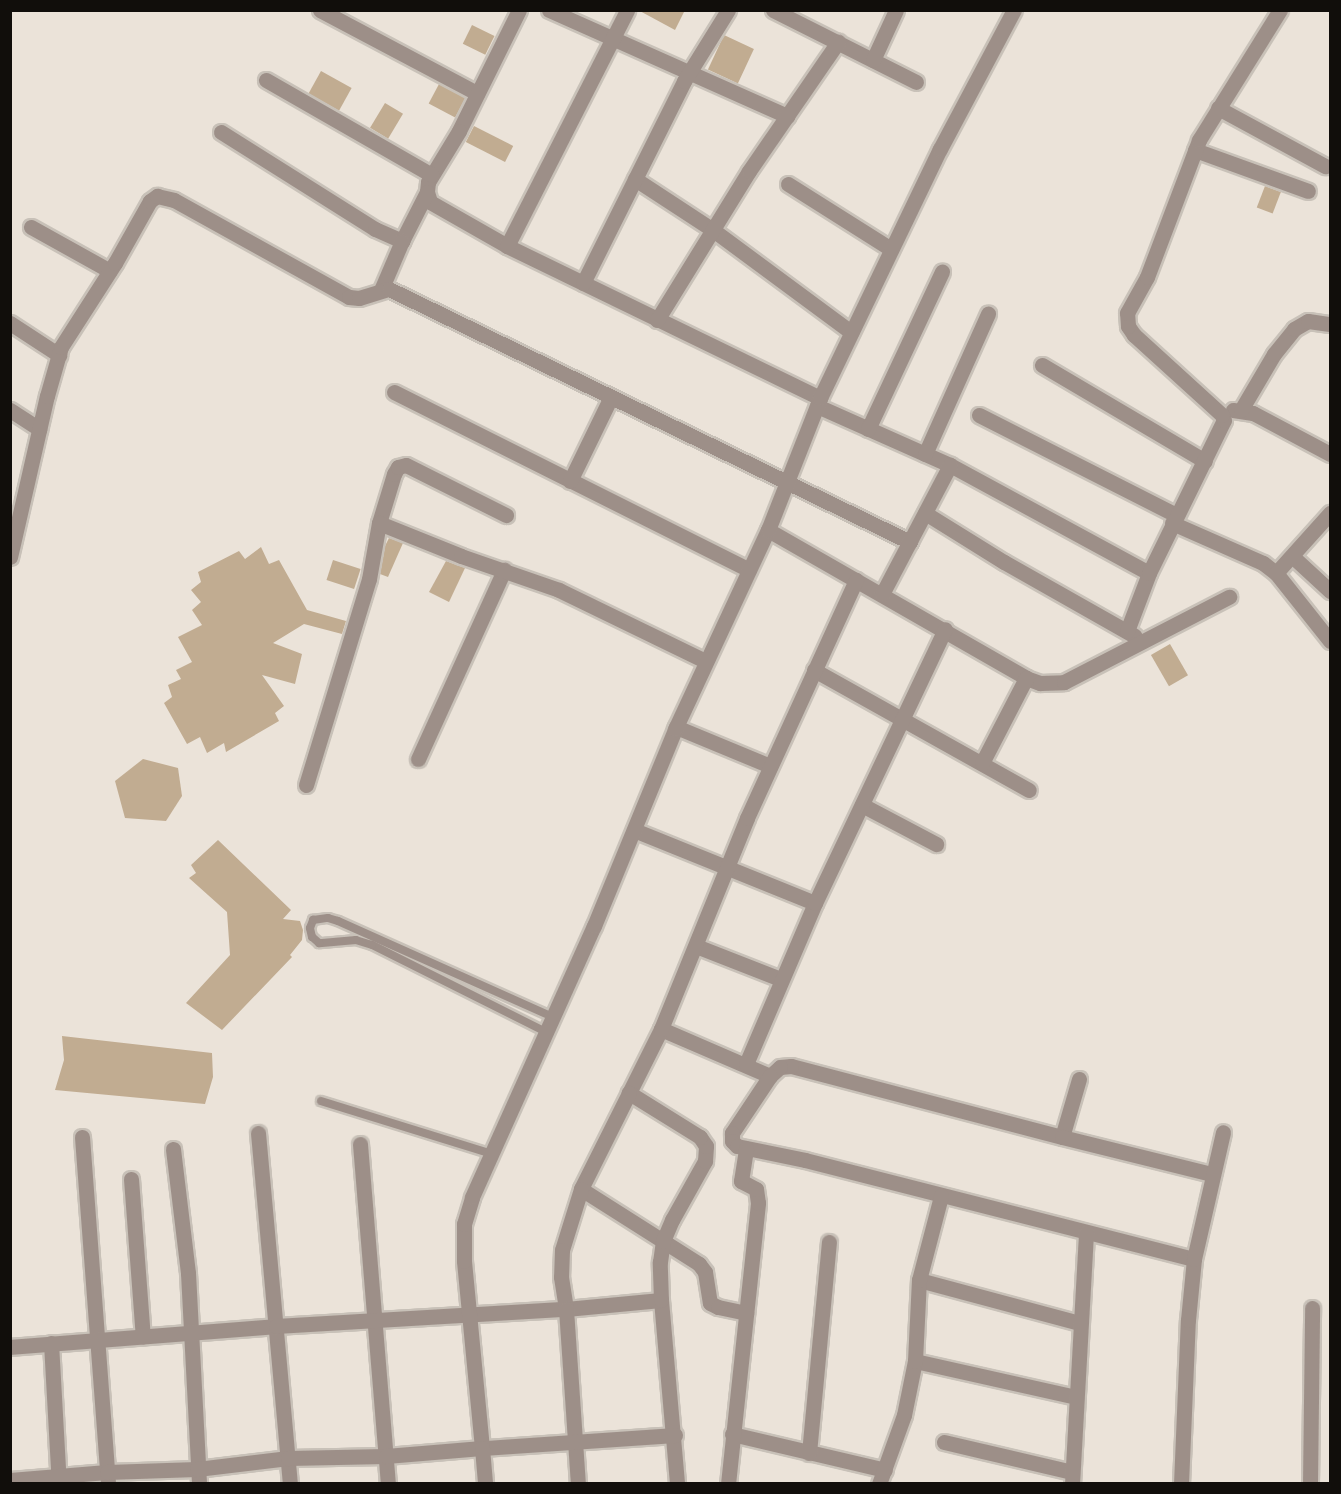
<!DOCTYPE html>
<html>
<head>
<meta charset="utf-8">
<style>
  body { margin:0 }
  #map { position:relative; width:1341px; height:1494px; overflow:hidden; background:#ebe3d9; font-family:Figtree,sans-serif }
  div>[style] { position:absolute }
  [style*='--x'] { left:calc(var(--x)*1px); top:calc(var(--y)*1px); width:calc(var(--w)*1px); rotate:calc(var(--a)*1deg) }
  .building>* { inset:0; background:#c1ac91; transform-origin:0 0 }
  .roads { filter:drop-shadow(2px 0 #c8c1b8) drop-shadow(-2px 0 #c8c1b8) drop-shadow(0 2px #c8c1b8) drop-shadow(0 -2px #c8c1b8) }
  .lane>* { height:8px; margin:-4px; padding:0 4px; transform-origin:4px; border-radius:4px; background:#9d8f88 }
  .street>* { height:15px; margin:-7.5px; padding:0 7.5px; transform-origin:7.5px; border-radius:7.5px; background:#9d8f88 }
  span { translate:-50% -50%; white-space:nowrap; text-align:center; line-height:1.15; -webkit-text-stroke:5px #fff; paint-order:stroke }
  .frame { position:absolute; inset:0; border:12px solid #110e0b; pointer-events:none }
</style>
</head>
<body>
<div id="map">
  <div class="building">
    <i style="clip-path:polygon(638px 10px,685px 10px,675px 30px)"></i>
    <i style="left:472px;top:25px;width:25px;height:21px;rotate:26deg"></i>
    <i style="left:724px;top:35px;width:33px;height:38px;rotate:25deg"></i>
    <i style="left:321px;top:71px;width:35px;height:26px;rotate:29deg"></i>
    <i style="left:439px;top:84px;width:30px;height:22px;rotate:28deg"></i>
    <i style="left:385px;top:103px;width:21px;height:29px;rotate:31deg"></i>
    <i style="left:474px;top:126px;width:44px;height:18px;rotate:27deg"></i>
    <i style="left:1265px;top:186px;width:17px;height:23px;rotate:21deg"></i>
    <i style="clip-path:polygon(389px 538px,403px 543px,388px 577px,380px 574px,385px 546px)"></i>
    <i style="clip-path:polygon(261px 547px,269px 564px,279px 560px,307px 610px,346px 621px,342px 634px,304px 624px,273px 643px,302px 654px,295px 684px,262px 675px,284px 706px,275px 713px,279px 721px,226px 752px,224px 743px,207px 753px,200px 737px,187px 744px,164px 703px,172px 697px,168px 685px,181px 679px,176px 670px,192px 662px,178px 637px,202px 625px,192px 610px,201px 602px,191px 590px,201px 582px,198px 572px,239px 551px,245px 559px)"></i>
    <i style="left:333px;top:560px;width:29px;height:21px;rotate:18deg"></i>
    <i style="clip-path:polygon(446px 561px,465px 568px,449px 602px,429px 592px)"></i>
    <i style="left:1170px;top:644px;width:36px;height:22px;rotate:60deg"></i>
    <i style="clip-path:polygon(143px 759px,178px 768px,182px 796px,166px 821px,125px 818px,115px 781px)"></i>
    <i style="clip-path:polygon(218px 840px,291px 910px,283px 919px,300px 921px,303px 930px,302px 940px,290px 955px,292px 957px,222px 1030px,186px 1003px,230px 955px,227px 912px,189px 878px,196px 873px,191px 865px)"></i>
    <i style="clip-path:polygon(62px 1036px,212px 1053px,213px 1077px,205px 1104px,55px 1090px,64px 1060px)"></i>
  </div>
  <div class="roads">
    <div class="lane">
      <i style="--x:546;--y:1032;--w:195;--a:-153.4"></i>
      <i style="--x:372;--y:945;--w:17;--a:-163"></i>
      <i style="--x:356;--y:940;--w:37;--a:175"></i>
      <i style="--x:319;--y:943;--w:9;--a:-139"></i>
      <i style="--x:312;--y:937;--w:9;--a:-103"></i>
      <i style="--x:310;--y:928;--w:9;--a:-69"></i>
      <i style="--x:313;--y:920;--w:15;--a:-8"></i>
      <i style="--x:328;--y:918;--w:10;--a:17"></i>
      <i style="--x:338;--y:921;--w:235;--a:24.1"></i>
      <i style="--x:321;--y:1101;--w:179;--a:17.2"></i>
    </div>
    <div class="street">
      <i style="--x:320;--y:10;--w:178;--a:27.9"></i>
      <i style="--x:519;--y:10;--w:135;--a:116.4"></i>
      <i style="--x:459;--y:131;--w:60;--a:121.3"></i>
      <i style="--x:428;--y:182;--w:10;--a:96"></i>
      <i style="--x:427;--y:192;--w:10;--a:73"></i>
      <i style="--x:430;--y:202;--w:89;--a:29.7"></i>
      <i style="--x:507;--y:246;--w:348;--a:25.9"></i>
      <i style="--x:549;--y:10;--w:261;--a:24"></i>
      <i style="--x:773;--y:10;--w:160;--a:26.7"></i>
      <i style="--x:873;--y:60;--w:55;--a:-65.3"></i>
      <i style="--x:266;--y:80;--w:191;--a:29.8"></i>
      <i style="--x:1218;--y:108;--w:122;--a:28.5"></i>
      <i style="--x:221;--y:132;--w:182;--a:32.2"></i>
      <i style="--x:375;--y:229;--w:30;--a:24"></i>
      <i style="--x:402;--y:241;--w:55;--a:-63"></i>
      <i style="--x:1195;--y:150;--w:120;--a:19.9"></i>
      <i style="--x:635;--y:179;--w:93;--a:33.2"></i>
      <i style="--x:713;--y:230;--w:172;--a:36.5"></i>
      <i style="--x:788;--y:184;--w:122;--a:32.3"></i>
      <i style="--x:31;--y:227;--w:90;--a:29.1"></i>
      <i style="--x:507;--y:246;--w:265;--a:-63"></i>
      <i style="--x:583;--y:283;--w:226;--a:-63.4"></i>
      <i style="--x:684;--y:81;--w:84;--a:-58.2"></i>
      <i style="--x:381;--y:290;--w:53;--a:-66.8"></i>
      <i style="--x:657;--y:320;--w:175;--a:-58.3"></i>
      <i style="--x:749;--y:171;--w:157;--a:-55.4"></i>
      <i style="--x:10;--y:323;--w:59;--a:33.1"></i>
      <i style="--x:1042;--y:365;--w:189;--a:30.5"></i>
      <i style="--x:394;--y:392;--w:397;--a:26.6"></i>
      <i style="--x:817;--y:406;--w:145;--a:23.9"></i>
      <i style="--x:950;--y:465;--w:226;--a:28.5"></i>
      <i style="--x:10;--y:410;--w:35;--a:33"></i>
      <i style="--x:1233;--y:410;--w:20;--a:9"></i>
      <i style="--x:1253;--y:413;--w:87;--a:28"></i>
      <i style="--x:1241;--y:410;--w:65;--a:-59.5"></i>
      <i style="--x:1274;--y:354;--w:32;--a:-51"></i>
      <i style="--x:1294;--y:329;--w:16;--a:-30"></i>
      <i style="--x:1308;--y:321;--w:22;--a:8"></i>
      <i style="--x:979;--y:415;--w:221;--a:26.9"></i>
      <i style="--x:868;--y:429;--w:174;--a:-64.8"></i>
      <i style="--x:925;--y:454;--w:154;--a:-65.8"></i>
      <i style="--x:570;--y:481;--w:93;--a:-64"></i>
      <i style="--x:925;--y:513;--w:93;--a:31.8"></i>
      <i style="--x:1004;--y:562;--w:150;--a:29.5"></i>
      <i style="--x:379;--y:523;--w:51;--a:-73"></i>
      <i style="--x:394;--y:474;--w:8;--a:-60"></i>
      <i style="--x:398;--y:467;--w:8;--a:-14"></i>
      <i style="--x:406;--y:465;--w:112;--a:26.6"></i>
      <i style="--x:1172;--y:523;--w:99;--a:23.7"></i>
      <i style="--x:1263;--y:563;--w:16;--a:38"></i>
      <i style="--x:1276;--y:573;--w:87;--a:51.5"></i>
      <i style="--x:768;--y:530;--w:297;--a:29.8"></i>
      <i style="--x:1026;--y:678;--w:15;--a:20"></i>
      <i style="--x:1040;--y:683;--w:24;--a:-2"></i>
      <i style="--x:1064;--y:682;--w:186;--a:-27.3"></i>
      <i style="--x:1292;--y:556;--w:52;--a:42.6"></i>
      <i style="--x:10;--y:557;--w:165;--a:-77.1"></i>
      <i style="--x:47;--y:396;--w:51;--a:-74.1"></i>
      <i style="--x:61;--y:347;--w:100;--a:-57.3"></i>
      <i style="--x:115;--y:263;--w:71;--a:-60.6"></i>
      <i style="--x:150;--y:201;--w:9;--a:-36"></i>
      <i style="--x:157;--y:196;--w:17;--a:13"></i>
      <i style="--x:174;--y:200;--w:200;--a:29"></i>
      <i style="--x:349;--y:297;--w:10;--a:6"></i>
      <i style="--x:359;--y:298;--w:31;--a:-17"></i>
      <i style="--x:389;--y:289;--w:579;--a:25.9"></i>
      <i style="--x:1276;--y:573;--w:81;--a:-48"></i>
      <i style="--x:882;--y:594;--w:146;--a:-62.2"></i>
      <i style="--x:1127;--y:631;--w:62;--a:-69.2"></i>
      <i style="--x:1149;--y:573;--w:170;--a:-63.9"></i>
      <i style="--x:1224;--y:420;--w:5;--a:-112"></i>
      <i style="--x:1222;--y:415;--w:119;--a:-137.7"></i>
      <i style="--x:1134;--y:335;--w:11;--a:-124"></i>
      <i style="--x:1128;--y:326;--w:13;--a:-94"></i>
      <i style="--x:1127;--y:313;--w:41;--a:-60.9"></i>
      <i style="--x:1147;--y:277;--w:147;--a:-69.2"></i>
      <i style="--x:1199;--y:140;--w:153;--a:-58.1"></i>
      <i style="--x:814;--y:670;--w:246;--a:29.2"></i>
      <i style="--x:676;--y:727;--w:102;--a:22.5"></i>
      <i style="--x:418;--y:759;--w:208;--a:-65.5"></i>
      <i style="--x:982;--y:763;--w:96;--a:-62.6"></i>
      <i style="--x:306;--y:785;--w:215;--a:-73"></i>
      <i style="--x:369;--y:579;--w:57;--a:-79.9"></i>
      <i style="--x:379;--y:523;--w:88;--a:21.9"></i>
      <i style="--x:461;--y:556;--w:104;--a:19.1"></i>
      <i style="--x:559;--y:590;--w:162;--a:25.9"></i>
      <i style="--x:862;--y:805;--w:84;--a:27.8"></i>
      <i style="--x:634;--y:830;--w:195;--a:22"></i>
      <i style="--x:696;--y:946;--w:90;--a:21.4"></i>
      <i style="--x:661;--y:1029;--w:119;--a:23.3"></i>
      <i style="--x:746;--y:1064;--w:175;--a:-66.8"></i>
      <i style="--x:815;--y:903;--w:303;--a:-64.6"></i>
      <i style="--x:1079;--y:1079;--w:60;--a:106.3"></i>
      <i style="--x:1062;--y:1137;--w:280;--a:-165.3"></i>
      <i style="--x:791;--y:1066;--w:11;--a:175"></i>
      <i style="--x:780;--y:1067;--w:13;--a:138"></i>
      <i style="--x:770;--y:1076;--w:69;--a:123.7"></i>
      <i style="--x:732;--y:1133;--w:8;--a:90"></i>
      <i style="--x:732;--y:1141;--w:7;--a:45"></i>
      <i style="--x:737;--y:1146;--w:69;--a:11.6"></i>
      <i style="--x:805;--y:1160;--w:401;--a:14.3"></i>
      <i style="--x:629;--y:1093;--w:72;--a:-63.4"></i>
      <i style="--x:661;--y:1029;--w:228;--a:-67.8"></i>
      <i style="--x:747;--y:818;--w:262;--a:-65.4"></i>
      <i style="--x:258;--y:1133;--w:352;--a:84.8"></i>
      <i style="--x:82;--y:1137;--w:348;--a:85.7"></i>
      <i style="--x:1062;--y:1137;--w:154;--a:13.9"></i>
      <i style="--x:360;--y:1144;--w:341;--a:85.3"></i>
      <i style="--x:173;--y:1149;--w:125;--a:83.1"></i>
      <i style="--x:188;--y:1273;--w:211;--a:87"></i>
      <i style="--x:131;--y:1179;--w:158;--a:85.7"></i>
      <i style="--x:581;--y:1189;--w:140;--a:32.4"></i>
      <i style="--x:699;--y:1264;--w:10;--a:53"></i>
      <i style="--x:705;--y:1272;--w:31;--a:81"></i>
      <i style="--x:710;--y:1303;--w:9;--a:27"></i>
      <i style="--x:718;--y:1307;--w:29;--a:12"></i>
      <i style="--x:919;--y:1280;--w:167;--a:15"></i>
      <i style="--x:661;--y:1300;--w:185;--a:85"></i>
      <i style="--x:51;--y:1343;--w:141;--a:86.8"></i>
      <i style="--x:10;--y:1347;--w:267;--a:-4.5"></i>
      <i style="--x:276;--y:1326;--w:290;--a:-3.4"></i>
      <i style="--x:566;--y:1309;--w:95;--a:-5.4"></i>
      <i style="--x:661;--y:1300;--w:38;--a:-92"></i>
      <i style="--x:660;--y:1262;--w:21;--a:-82"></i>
      <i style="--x:663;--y:1241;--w:23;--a:-67"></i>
      <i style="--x:672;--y:1220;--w:68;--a:-60.8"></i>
      <i style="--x:705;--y:1161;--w:15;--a:-86"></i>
      <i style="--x:706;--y:1146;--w:11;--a:-124"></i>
      <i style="--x:700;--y:1137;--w:84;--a:-148.2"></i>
      <i style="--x:629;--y:1093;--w:107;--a:116.6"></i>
      <i style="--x:581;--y:1189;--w:64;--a:107.3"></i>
      <i style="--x:562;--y:1250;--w:27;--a:92"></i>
      <i style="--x:561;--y:1277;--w:32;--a:81"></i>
      <i style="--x:566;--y:1309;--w:175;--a:86.1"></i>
      <i style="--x:915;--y:1361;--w:165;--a:12.6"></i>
      <i style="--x:732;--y:1434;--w:157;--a:13.2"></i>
      <i style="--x:675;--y:1435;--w:193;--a:176.1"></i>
      <i style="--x:482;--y:1448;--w:188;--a:-95.5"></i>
      <i style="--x:464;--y:1261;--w:37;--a:-90"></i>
      <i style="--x:464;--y:1224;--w:28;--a:-73"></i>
      <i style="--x:472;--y:1197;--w:297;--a:-65.8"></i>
      <i style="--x:594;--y:926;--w:213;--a:-67.6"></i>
      <i style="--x:675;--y:729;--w:220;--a:-65"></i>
      <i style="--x:768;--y:530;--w:142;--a:-68.5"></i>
      <i style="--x:820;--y:398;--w:276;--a:-64.3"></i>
      <i style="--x:940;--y:149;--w:157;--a:-62"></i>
      <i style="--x:944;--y:1442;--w:131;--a:13.2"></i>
      <i style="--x:809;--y:1453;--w:212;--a:-84.6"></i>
      <i style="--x:10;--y:1480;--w:97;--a:-4.7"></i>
      <i style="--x:107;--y:1472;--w:90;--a:-1.9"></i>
      <i style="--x:197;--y:1469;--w:92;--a:-6.9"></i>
      <i style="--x:288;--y:1458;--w:98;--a:-1.2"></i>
      <i style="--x:386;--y:1456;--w:96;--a:-4.8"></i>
      <i style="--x:482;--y:1448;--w:36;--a:85"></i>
      <i style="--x:728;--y:1484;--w:283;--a:-83.9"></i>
      <i style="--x:758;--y:1203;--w:14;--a:-98"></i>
      <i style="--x:756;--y:1189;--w:17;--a:-152"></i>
      <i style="--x:741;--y:1181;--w:33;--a:-81"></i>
      <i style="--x:879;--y:1484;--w:73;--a:-70.1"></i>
      <i style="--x:904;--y:1415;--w:55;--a:-78.5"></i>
      <i style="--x:915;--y:1361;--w:81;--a:-87.2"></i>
      <i style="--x:919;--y:1280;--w:87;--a:-75.3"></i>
      <i style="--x:1072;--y:1484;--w:252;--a:-86.8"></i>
      <i style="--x:1181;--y:1484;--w:164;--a:-87.6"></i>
      <i style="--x:1188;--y:1320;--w:61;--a:-84.4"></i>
      <i style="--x:1194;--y:1259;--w:130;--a:-77.1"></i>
      <i style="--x:1310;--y:1484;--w:176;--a:-89.3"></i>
    </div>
  </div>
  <div class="frame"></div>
</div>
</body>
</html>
